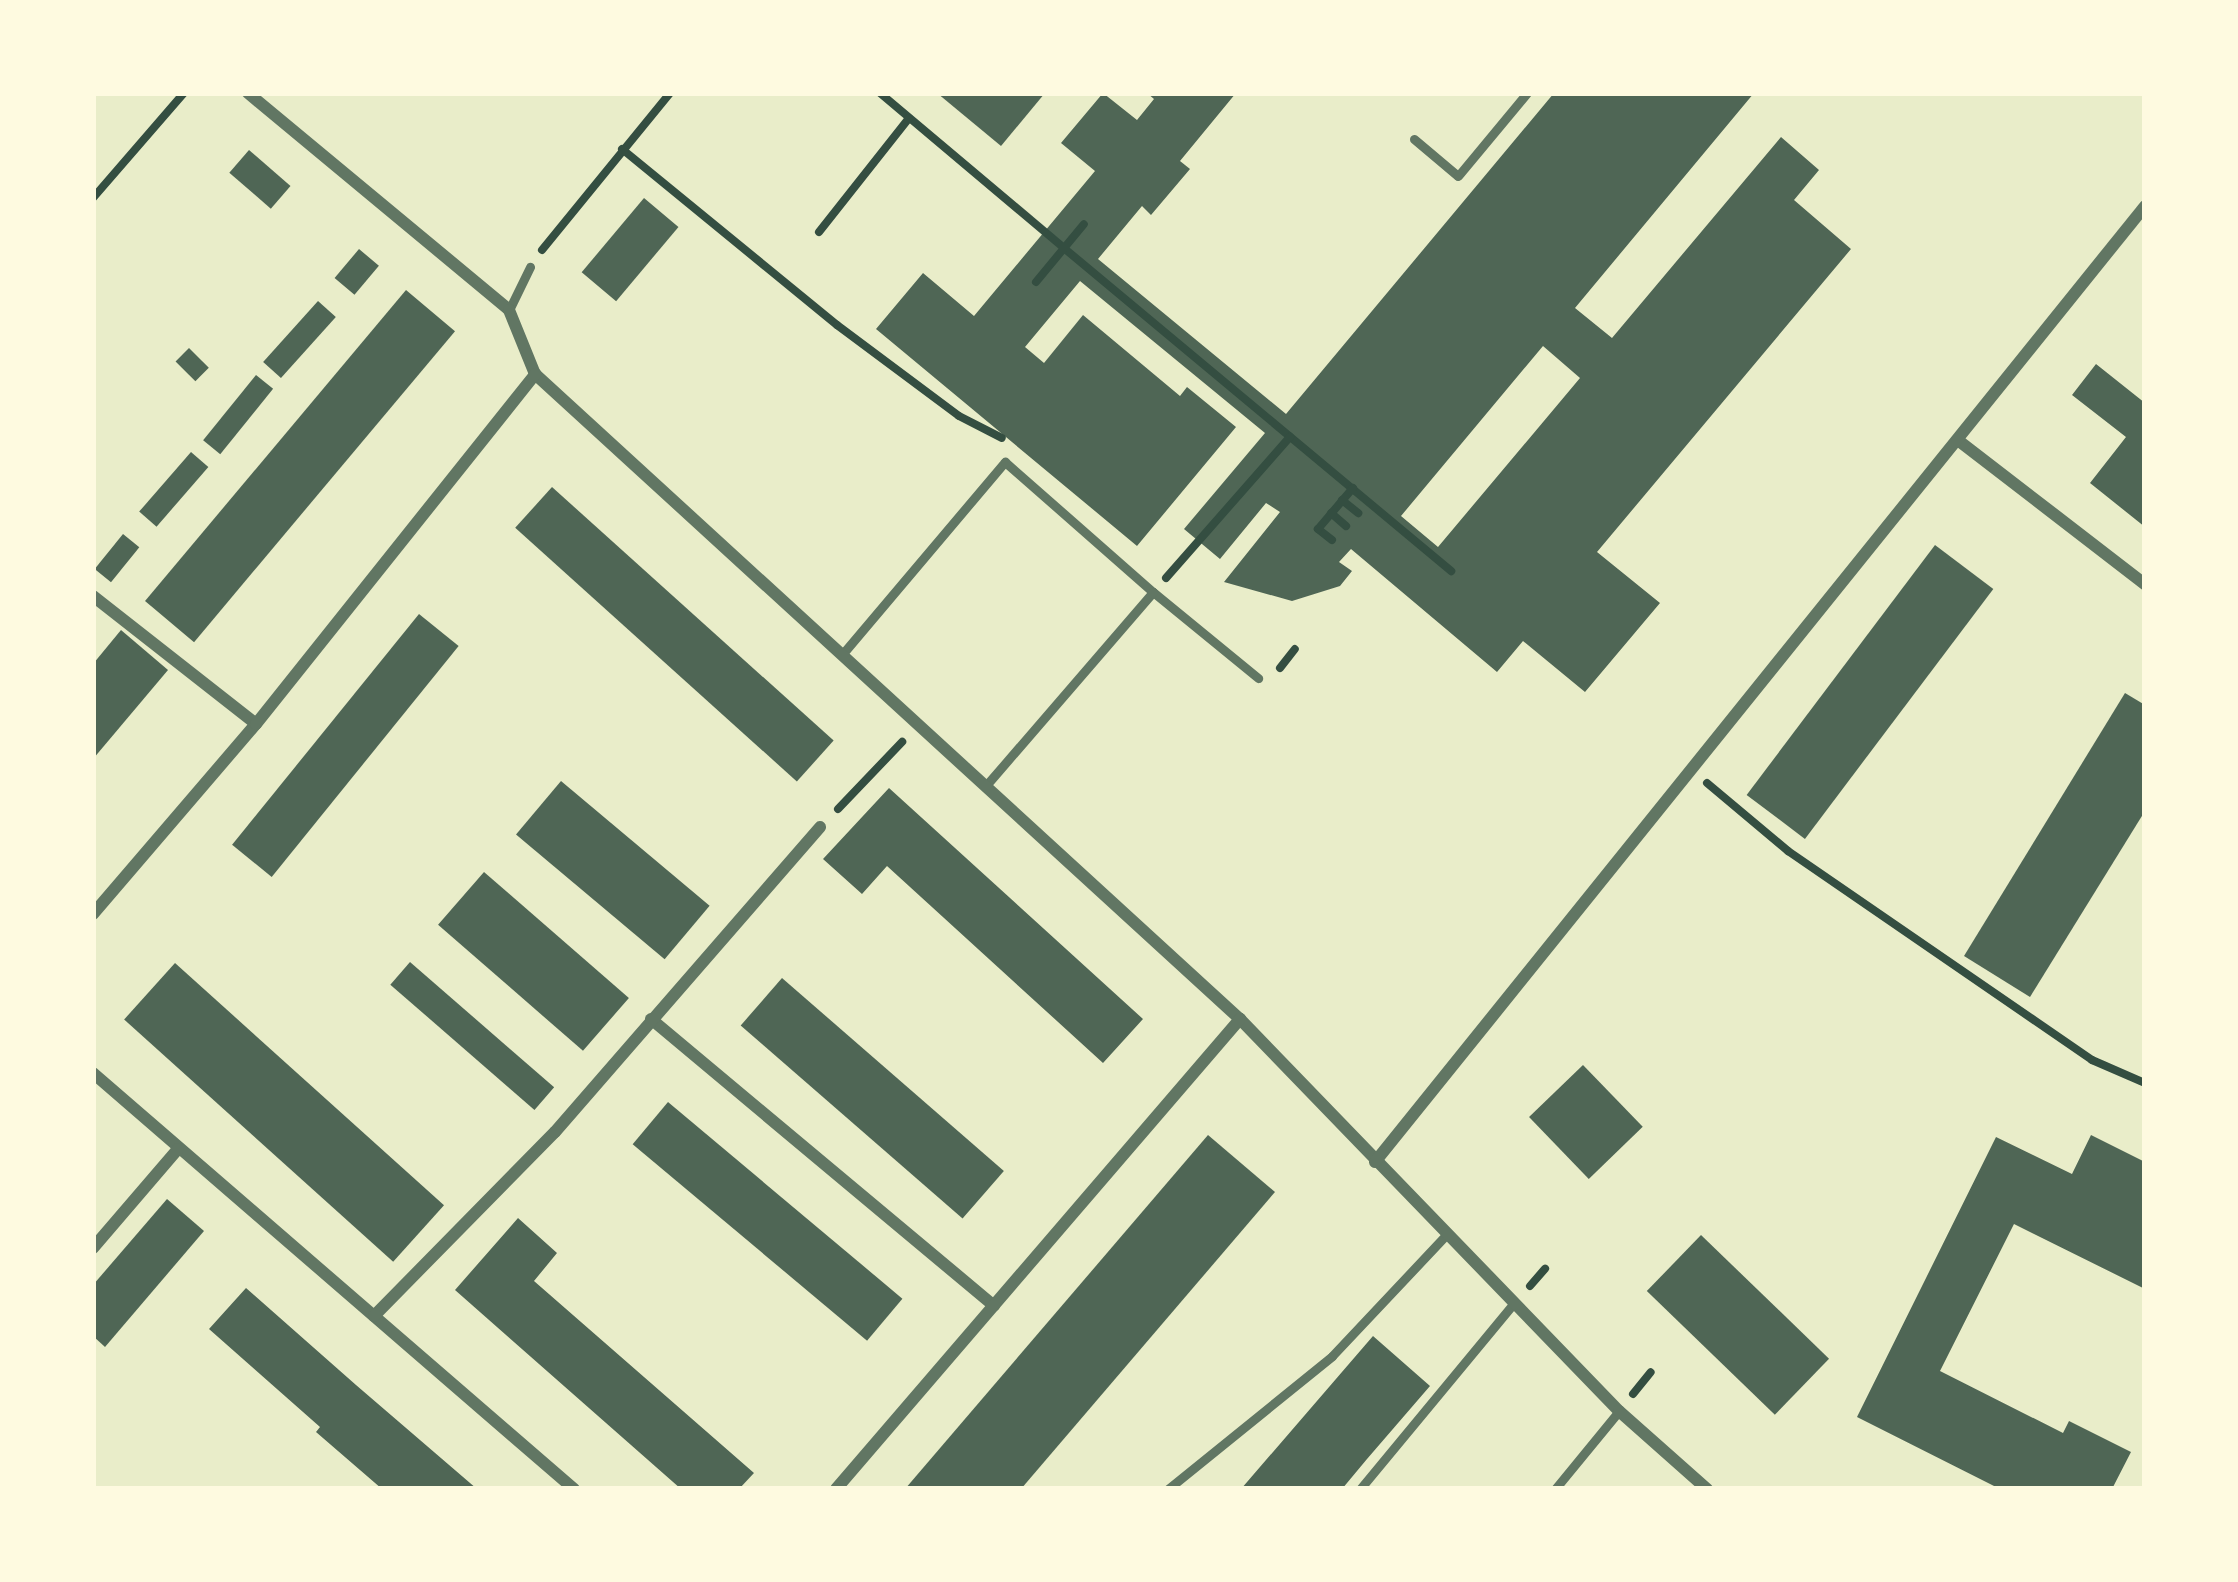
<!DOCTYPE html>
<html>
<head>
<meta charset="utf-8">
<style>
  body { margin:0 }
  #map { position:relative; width:2238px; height:1582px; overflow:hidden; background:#e9edc9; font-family:Georgia,serif }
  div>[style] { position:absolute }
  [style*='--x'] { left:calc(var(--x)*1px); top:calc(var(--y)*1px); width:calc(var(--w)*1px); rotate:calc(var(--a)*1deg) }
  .building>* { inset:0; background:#4f6655; transform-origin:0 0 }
  .path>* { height:8px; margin:-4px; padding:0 4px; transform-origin:4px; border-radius:4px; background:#344e41 }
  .service>* { height:9px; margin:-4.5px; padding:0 4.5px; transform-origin:4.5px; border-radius:4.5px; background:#617663 }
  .minor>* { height:12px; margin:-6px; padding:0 6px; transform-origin:6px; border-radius:6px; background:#617663 }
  span { translate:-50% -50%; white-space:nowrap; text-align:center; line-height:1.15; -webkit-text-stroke:9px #fefae0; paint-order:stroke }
  .frame { position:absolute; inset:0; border:96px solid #fefae0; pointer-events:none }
</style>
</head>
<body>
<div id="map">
  <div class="building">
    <i style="clip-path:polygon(937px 93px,1045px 93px,1001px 146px)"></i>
    <i style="clip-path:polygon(evenodd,1103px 93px,1137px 120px,1154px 99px,1147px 93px,1236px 93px,1180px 161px,1190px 169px,1151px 215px,1142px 206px,1098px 259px,1286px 414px,1554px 93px,1754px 93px,1575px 308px,1612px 338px,1781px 137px,1819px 170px,1794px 200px,1851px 249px,1597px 552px,1660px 603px,1585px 692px,1523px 641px,1497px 672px,1351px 549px,1339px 562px,1352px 571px,1340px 586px,1292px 601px,1224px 582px,1280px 512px,1266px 503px,1220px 559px,1184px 529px,1265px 433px,1080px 281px,1025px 347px,1044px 363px,1083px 315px,1180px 396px,1187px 387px,1236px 427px,1137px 546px,876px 329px,923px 273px,974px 316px,1095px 171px,1061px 143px,1103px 93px,1543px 346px,1580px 378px,1438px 547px,1401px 516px,1543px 346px)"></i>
    <i style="left:249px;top:150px;width:55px;height:30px;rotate:41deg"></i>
    <i style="left:644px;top:198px;width:45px;height:97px;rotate:40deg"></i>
    <i style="left:359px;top:249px;width:26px;height:38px;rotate:40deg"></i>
    <i style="left:406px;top:290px;width:64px;height:406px;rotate:40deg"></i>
    <i style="left:318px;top:301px;width:24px;height:82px;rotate:42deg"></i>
    <i style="left:189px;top:348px;width:28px;height:19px;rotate:45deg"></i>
    <i style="clip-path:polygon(2096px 364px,2145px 403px,2145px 527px,2090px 483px,2126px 437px,2072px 395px)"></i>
    <i style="left:256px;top:375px;width:22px;height:84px;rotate:39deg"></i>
    <i style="left:191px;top:452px;width:23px;height:79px;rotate:41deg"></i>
    <i style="left:552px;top:487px;width:379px;height:55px;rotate:42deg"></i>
    <i style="left:123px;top:534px;width:21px;height:45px;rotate:39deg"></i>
    <i style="left:1935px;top:545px;width:73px;height:313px;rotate:37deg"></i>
    <i style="left:419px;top:614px;width:51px;height:297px;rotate:39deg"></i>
    <i style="clip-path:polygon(121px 630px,168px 670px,93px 759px,93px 664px)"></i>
    <i style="clip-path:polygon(2125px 693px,2145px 705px,2145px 811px,2030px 997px,1964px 956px)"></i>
    <i style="left:561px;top:781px;width:194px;height:70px;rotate:40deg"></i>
    <i style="clip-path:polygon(889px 788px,1143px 1019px,1103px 1063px,887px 866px,862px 894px,823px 859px)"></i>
    <i style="left:484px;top:872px;width:192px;height:70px;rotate:41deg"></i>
    <i style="left:410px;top:962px;width:191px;height:30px;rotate:41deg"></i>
    <i style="left:175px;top:963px;width:362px;height:76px;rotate:42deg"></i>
    <i style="left:782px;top:978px;width:294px;height:63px;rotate:41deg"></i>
    <i style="left:1583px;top:1065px;width:86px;height:75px;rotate:46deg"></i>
    <i style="left:668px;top:1102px;width:306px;height:55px;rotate:40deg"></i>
    <i style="clip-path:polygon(1208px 1135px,1275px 1192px,1021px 1489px,905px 1489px)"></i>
    <i style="clip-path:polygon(2091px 1135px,2145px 1162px,2145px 1289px,2014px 1224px,1940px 1371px,2063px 1433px,2069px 1421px,2131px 1452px,2112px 1489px,2000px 1489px,1857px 1417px,1996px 1137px,2072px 1174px)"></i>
    <i style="clip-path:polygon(167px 1199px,204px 1231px,105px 1347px,93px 1336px,93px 1285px)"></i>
    <i style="clip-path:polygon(518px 1218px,557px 1253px,534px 1281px,754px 1473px,739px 1489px,681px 1489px,455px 1290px)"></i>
    <i style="left:1701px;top:1235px;width:178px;height:78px;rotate:44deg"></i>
    <i style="clip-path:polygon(246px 1288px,356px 1385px,477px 1489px,382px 1489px,316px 1432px,320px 1427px,209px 1329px)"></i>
    <i style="clip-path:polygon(1373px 1336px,1430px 1386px,1367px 1459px,1342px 1489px,1241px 1489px)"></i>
  </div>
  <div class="path">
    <i style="--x:880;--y:93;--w:241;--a:40.1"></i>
    <i style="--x:622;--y:149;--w:278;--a:39.3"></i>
    <i style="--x:837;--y:325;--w:152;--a:36.7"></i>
    <i style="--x:959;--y:416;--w:48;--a:27.1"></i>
    <i style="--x:93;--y:198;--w:139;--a:-49.1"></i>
    <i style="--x:819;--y:232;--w:145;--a:-51.7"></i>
    <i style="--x:1065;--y:249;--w:503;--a:39.83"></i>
    <i style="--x:542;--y:250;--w:203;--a:-50.8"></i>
    <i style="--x:1036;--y:282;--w:75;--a:-50.4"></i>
    <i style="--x:1342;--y:500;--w:21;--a:39"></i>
    <i style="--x:1331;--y:513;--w:20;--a:41"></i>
    <i style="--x:1332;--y:540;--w:18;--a:-142"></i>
    <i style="--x:1318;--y:529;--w:54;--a:-49.5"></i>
    <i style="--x:1166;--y:578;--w:188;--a:-48.7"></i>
    <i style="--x:1280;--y:668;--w:24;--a:-52"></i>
    <i style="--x:1707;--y:783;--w:106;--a:40"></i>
    <i style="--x:1788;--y:851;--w:369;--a:34.5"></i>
    <i style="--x:2092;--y:1060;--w:58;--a:23.5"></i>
    <i style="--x:838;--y:809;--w:93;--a:-46.3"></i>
    <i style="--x:1530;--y:1286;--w:23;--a:-49"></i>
    <i style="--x:1633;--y:1394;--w:28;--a:-51"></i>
  </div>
  <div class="service">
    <i style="--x:1414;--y:139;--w:57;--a:40.1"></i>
    <i style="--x:1458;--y:176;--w:108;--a:-50.3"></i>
    <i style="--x:509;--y:310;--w:48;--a:-64"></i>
    <i style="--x:1153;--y:592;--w:136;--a:39.3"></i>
    <i style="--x:845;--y:651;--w:248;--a:-49.8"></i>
    <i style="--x:1005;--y:462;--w:197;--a:41.3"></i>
    <i style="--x:1153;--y:592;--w:254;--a:130.8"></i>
    <i style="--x:1168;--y:1489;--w:211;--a:-39"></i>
    <i style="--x:1332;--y:1356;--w:166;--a:-46.7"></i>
    <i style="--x:1360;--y:1489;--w:241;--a:-50.4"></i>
    <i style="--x:1555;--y:1489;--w:101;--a:-50.6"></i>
  </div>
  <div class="minor">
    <i style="--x:248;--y:93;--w:339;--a:39.7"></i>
    <i style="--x:509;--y:310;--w:69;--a:67.9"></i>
    <i style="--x:535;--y:374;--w:956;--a:42.46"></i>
    <i style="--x:1240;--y:1019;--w:545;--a:45.97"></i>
    <i style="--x:1619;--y:1411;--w:118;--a:41.6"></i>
    <i style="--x:1959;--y:441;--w:235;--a:37.6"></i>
    <i style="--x:93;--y:596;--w:207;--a:38.1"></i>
    <i style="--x:93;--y:914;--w:250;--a:-49.4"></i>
    <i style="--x:256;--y:724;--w:448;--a:-51.4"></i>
    <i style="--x:651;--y:1019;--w:447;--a:39.9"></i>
    <i style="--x:93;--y:1073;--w:636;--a:40.86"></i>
    <i style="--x:1375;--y:1162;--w:1228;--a:-51.15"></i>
    <i style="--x:93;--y:1248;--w:130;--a:-49.4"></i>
    <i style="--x:374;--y:1316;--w:258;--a:-45.5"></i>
    <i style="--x:555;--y:1132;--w:404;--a:-49"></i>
    <i style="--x:836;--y:1489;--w:620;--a:-49.32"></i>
  </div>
  <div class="frame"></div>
</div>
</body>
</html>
